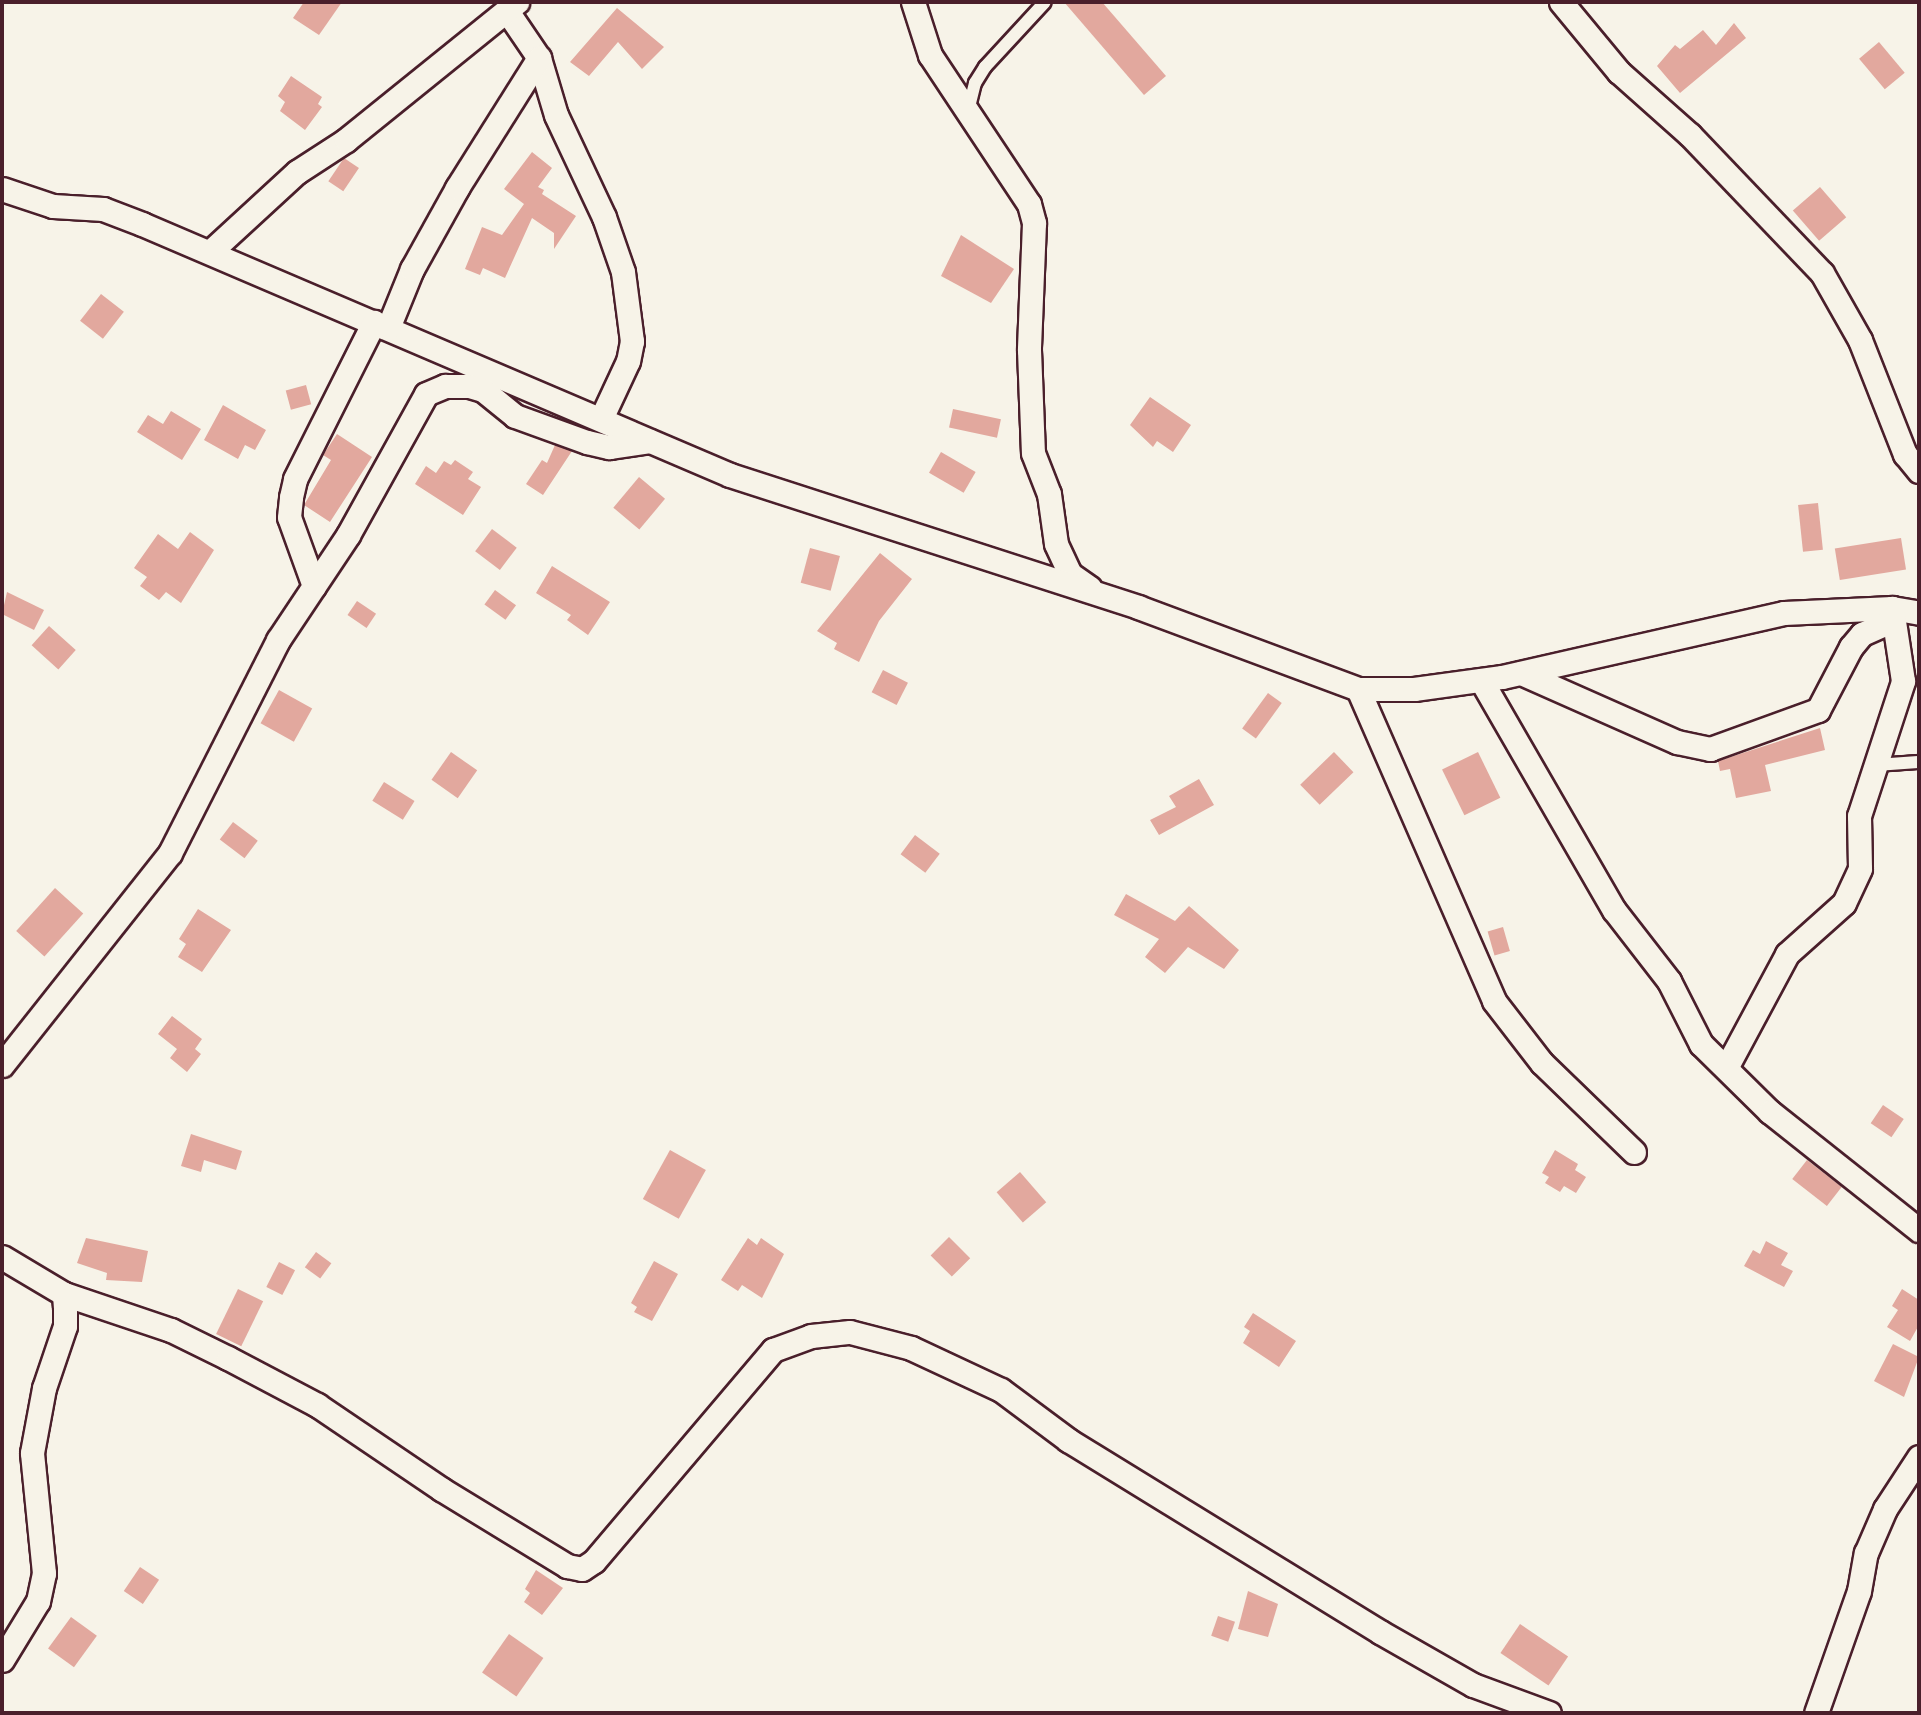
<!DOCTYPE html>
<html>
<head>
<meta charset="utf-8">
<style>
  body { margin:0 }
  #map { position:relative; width:1921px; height:1715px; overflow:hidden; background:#f7f3e8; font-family:"Playpen Sans",sans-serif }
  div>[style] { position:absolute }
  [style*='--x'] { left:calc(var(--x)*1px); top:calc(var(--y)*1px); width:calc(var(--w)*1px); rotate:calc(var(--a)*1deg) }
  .building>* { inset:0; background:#e2a89e; transform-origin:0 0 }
  .roads { filter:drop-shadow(2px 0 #4a1f2b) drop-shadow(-2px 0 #4a1f2b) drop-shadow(0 2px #4a1f2b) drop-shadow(0 -2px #4a1f2b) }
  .service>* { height:12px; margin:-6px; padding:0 6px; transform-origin:6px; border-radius:6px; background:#f7f3e8 }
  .minor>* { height:23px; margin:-11.5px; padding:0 11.5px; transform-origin:11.5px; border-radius:11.5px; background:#f7f3e8 }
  span { translate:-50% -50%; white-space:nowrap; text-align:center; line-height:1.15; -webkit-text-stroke:5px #f7f3e8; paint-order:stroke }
  .frame { position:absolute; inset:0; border:4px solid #4a1f2b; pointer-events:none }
</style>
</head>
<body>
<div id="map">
  <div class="building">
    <i style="clip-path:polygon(304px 2px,342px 2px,319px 35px,293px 18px)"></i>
    <i style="clip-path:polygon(1064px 2px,1102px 2px,1166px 76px,1144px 95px)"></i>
    <i style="clip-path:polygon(617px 8px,664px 47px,642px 69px,618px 42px,589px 76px,570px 62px)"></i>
    <i style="clip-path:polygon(1734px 23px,1746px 38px,1680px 93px,1657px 66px,1675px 45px,1680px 49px,1703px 30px,1716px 45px)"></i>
    <i style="left:1879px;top:42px;width:40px;height:26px;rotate:50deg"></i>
    <i style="clip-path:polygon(291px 76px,322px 97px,318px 104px,322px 107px,305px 130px,280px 111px,285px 102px,278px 96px)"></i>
    <i style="clip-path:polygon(532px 152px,552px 168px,538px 187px,544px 190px,542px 194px,576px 216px,554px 249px,554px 233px,532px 218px,505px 278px,483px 268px,480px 275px,465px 269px,482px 227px,502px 235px,524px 204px,504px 189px)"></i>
    <i style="left:344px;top:158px;width:18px;height:28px;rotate:34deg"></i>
    <i style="left:1820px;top:187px;width:40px;height:36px;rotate:49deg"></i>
    <i style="clip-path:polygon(961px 235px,1014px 269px,991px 303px,941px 276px)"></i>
    <i style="left:101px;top:294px;width:29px;height:34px;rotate:38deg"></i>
    <i style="left:306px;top:385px;width:20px;height:21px;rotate:75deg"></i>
    <i style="clip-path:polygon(1150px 397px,1191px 425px,1173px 452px,1157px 441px,1153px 447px,1130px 425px)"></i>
    <i style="clip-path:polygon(223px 405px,266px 430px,255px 450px,245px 445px,238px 459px,204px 440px)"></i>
    <i style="left:953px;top:409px;width:49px;height:19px;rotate:12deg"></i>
    <i style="clip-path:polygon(171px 411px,201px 429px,182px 460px,137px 432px,148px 415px,163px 424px)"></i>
    <i style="clip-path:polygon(337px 434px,372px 457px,330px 522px,304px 505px,331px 460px,323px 455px)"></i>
    <i style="clip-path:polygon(555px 445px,572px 451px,543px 495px,526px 484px,542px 460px,547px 463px)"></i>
    <i style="left:941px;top:452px;width:40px;height:24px;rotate:30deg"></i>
    <i style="clip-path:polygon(455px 460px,473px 472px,468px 479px,481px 487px,463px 515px,415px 484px,426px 466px,436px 473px,444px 461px,451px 465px)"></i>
    <i style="left:639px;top:477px;width:34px;height:40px;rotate:40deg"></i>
    <i style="left:1818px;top:503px;width:47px;height:20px;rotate:84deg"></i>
    <i style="left:492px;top:529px;width:31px;height:28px;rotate:37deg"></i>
    <i style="clip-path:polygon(190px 532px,214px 550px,181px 603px,166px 592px,159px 600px,140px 586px,147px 577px,134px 568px,158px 534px,178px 549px)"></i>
    <i style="left:1901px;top:538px;width:32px;height:67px;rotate:81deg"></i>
    <i style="left:810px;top:548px;width:31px;height:36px;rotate:15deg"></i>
    <i style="clip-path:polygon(880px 553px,912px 579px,879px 621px,859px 662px,834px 649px,837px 643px,817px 631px)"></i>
    <i style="clip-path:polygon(552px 566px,610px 602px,588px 635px,567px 620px,571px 615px,536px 593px)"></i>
    <i style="left:495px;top:590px;width:26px;height:18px;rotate:36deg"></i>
    <i style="clip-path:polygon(7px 592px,44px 610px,34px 630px,2px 614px)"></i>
    <i style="left:357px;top:601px;width:23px;height:17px;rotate:34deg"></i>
    <i style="left:49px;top:626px;width:36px;height:26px;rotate:42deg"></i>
    <i style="left:883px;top:670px;width:28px;height:25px;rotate:27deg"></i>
    <i style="left:279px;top:690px;width:38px;height:38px;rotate:29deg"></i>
    <i style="left:1268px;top:693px;width:17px;height:44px;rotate:36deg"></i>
    <i style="clip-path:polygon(1820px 728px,1825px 750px,1765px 765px,1771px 791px,1736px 798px,1730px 769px,1720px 771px,1718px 761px)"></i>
    <i style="left:451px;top:752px;width:32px;height:34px;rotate:35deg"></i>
    <i style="left:1334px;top:752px;width:28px;height:47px;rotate:46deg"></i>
    <i style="left:1478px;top:752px;width:51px;height:40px;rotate:64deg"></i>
    <i style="clip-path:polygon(1199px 779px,1214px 805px,1159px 835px,1150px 820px,1176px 807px,1169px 796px)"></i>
    <i style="left:384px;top:782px;width:36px;height:22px;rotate:32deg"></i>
    <i style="left:233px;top:822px;width:31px;height:22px;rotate:37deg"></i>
    <i style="left:915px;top:835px;width:31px;height:24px;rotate:37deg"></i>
    <i style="left:55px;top:888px;width:38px;height:58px;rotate:42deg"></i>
    <i style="clip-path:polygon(1126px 894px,1175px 921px,1189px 906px,1239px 950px,1224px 969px,1188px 947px,1165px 973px,1145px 957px,1159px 939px,1114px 915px)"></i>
    <i style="clip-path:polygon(198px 909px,231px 930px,202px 972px,178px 957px,186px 944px,179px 939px)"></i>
    <i style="left:1503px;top:927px;width:25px;height:16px;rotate:74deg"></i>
    <i style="clip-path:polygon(172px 1016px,202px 1039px,195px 1049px,201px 1054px,187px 1072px,170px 1058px,177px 1049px,158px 1034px)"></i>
    <i style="left:1883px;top:1105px;width:25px;height:22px;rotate:34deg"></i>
    <i style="clip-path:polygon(191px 1134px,242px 1151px,236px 1170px,204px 1160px,201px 1172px,181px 1166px)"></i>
    <i style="left:670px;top:1150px;width:41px;height:56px;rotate:29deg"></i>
    <i style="clip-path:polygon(1555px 1150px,1578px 1164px,1575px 1170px,1586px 1177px,1576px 1193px,1564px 1186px,1560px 1192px,1545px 1183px,1549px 1177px,1542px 1173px)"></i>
    <i style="left:1807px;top:1160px;width:44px;height:24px;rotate:38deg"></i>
    <i style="left:1020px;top:1172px;width:40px;height:31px;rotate:49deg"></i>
    <i style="left:949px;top:1237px;width:30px;height:26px;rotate:45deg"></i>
    <i style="clip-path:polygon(86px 1238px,148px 1251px,142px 1282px,106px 1280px,107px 1273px,77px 1263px)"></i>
    <i style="clip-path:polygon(748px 1238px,757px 1245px,761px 1238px,784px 1254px,762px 1298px,742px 1285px,738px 1291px,721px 1280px)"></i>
    <i style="clip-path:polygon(1766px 1241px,1788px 1253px,1781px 1265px,1793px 1271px,1784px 1287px,1744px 1266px,1753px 1250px,1760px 1254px)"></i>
    <i style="left:316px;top:1252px;width:19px;height:19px;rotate:36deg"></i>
    <i style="clip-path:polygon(654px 1261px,678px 1274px,652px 1321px,634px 1312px,637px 1307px,631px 1303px)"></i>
    <i style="left:279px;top:1262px;width:18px;height:28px;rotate:27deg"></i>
    <i style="left:238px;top:1289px;width:28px;height:50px;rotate:26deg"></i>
    <i style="clip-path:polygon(1902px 1289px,1919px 1300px,1919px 1325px,1910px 1341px,1887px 1327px,1898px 1310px,1892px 1306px)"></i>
    <i style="clip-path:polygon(1253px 1313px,1296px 1341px,1279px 1367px,1243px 1343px,1250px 1331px,1244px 1327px)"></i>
    <i style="clip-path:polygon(1893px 1344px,1919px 1357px,1904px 1397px,1874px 1381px)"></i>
    <i style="left:140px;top:1567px;width:23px;height:29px;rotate:34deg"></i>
    <i style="clip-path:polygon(536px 1570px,563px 1588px,542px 1615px,524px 1602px,530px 1593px,525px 1589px)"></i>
    <i style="clip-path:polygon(1248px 1591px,1278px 1604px,1268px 1637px,1238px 1629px)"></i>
    <i style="left:1218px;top:1616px;width:18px;height:21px;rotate:19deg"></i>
    <i style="left:71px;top:1617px;width:32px;height:39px;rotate:36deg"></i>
    <i style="left:1520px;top:1624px;width:58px;height:35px;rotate:34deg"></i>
    <i style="left:509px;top:1634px;width:42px;height:47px;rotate:35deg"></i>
  </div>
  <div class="roads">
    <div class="service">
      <i style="--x:968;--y:111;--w:29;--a:-76"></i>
      <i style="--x:975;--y:83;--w:19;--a:-58"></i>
      <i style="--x:985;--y:67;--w:88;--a:-47.3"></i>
      <i style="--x:1875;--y:765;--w:44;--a:-3.9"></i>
    </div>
    <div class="minor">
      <i style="--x:913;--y:2;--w:56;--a:72.2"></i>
      <i style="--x:930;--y:55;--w:179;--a:56.4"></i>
      <i style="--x:1029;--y:204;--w:20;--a:75"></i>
      <i style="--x:1034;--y:223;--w:127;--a:92.3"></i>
      <i style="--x:1029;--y:350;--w:103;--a:87.8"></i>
      <i style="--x:1033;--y:453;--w:44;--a:68.7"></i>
      <i style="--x:1049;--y:494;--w:50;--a:82"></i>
      <i style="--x:1056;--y:544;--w:33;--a:65"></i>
      <i style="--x:1070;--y:574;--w:24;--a:35"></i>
      <i style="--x:1561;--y:2;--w:91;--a:50.4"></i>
      <i style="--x:1619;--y:72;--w:95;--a:41.6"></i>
      <i style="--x:1690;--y:135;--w:191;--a:46.3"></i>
      <i style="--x:1822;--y:273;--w:77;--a:60.4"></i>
      <i style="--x:1860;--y:340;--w:123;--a:68.5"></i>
      <i style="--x:1905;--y:454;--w:22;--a:51"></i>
      <i style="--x:507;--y:11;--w:57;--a:55.8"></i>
      <i style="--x:539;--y:58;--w:59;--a:73.4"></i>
      <i style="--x:556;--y:115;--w:113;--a:64.8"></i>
      <i style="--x:604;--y:217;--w:58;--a:70.9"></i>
      <i style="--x:623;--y:272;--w:70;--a:82.6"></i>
      <i style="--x:632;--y:341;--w:20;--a:101"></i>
      <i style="--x:628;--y:361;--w:64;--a:115"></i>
      <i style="--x:2;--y:189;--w:54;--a:18.4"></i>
      <i style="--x:53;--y:206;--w:50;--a:3.4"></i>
      <i style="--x:103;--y:209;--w:42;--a:21"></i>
      <i style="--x:142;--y:224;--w:639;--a:23.12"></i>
      <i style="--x:730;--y:475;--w:429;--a:17.9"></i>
      <i style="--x:1138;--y:607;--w:235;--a:20.4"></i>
      <i style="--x:1358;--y:689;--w:56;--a:0"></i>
      <i style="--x:1414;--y:689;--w:89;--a:-7.8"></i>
      <i style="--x:1502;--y:677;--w:289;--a:-12.8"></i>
      <i style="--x:1784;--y:613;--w:108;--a:-2.7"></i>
      <i style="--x:1892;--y:608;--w:27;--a:10"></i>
      <i style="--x:211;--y:251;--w:117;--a:-42.6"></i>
      <i style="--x:297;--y:172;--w:59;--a:-33.1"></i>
      <i style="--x:346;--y:140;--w:220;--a:-38.9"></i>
      <i style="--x:388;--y:328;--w:64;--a:-67.9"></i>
      <i style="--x:412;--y:269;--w:93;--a:-60.9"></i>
      <i style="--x:457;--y:188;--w:154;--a:-57.8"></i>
      <i style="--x:314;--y:586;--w:73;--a:-109.9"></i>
      <i style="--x:289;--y:517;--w:20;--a:-84"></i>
      <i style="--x:291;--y:497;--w:18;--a:-77"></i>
      <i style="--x:295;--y:479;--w:176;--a:-63.3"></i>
      <i style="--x:1521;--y:673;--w:171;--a:23.9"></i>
      <i style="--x:1677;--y:742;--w:34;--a:12"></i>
      <i style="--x:1710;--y:749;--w:115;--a:-19.9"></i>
      <i style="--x:1818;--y:710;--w:71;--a:-62.4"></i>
      <i style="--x:1851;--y:647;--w:17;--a:-50"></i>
      <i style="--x:1862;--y:634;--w:35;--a:-24"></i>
      <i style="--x:1481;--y:680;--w:266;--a:60"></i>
      <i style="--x:1614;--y:910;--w:90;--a:52.2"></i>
      <i style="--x:1669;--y:981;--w:71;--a:63.1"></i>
      <i style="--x:1701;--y:1044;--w:97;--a:44.6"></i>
      <i style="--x:1770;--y:1112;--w:190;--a:38.4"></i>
      <i style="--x:1358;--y:689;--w:340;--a:66.4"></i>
      <i style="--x:1494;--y:1001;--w:78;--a:52.3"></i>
      <i style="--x:1542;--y:1063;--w:128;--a:44.1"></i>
      <i style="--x:2;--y:1065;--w:270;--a:-51.6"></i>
      <i style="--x:170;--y:853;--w:239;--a:-63.1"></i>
      <i style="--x:278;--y:640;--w:126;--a:-56.3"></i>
      <i style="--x:348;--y:535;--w:161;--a:-61"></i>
      <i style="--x:426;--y:394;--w:21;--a:-23"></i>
      <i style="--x:445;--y:386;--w:24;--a:0"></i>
      <i style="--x:469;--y:386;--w:15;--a:16"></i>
      <i style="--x:483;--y:390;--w:41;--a:39.1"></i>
      <i style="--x:515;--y:416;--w:77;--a:19.9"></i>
      <i style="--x:587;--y:442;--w:23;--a:13"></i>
      <i style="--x:609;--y:447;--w:41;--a:-8.3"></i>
      <i style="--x:1726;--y:1068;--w:129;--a:-61.8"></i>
      <i style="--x:1787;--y:954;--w:76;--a:-41.8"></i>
      <i style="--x:1844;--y:903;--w:38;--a:-65"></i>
      <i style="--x:1860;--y:868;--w:52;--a:-91.1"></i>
      <i style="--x:1859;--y:816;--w:142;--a:-71.9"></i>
      <i style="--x:1903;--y:681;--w:74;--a:-98.6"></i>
      <i style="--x:2;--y:1257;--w:72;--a:30.8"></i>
      <i style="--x:64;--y:1294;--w:13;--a:86"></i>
      <i style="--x:65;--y:1307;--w:19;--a:90"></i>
      <i style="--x:65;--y:1326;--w:65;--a:108.7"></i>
      <i style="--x:44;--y:1388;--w:66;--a:100.5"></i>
      <i style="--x:32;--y:1453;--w:121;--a:84.3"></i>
      <i style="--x:44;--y:1573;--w:29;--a:102"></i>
      <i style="--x:38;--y:1601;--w:69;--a:121.4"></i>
      <i style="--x:64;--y:1294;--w:113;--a:18.6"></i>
      <i style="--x:171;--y:1330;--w:64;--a:26.2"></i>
      <i style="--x:228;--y:1358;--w:101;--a:27.8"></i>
      <i style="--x:317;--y:1405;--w:150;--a:34.1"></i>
      <i style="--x:441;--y:1489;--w:148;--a:31.4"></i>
      <i style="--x:567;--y:1566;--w:15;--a:11"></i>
      <i style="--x:582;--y:1569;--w:14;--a:-34"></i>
      <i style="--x:594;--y:1561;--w:277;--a:-49.7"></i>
      <i style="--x:773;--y:1350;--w:40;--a:-20.2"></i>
      <i style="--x:811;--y:1336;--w:39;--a:-6"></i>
      <i style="--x:850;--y:1332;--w:63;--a:14.7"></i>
      <i style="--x:911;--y:1348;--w:99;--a:25"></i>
      <i style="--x:1001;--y:1390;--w:84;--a:36.7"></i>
      <i style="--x:1068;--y:1440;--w:366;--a:31.6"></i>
      <i style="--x:1380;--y:1632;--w:107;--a:29.7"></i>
      <i style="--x:1473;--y:1685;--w:81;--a:20.2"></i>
      <i style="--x:1816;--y:1713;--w:129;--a:-70.6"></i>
      <i style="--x:1859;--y:1591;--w:39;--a:-80"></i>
      <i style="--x:1866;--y:1553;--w:48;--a:-66.6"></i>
      <i style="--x:1885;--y:1509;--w:62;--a:-56.8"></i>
    </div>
  </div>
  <div class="frame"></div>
</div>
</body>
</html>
